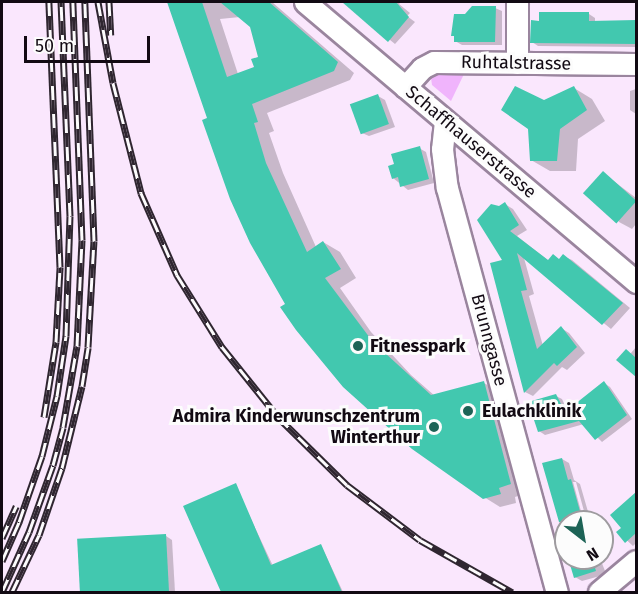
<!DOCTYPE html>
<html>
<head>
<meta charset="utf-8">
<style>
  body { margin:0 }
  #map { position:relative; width:638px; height:594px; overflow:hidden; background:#fae7fd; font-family:"Fira Sans",sans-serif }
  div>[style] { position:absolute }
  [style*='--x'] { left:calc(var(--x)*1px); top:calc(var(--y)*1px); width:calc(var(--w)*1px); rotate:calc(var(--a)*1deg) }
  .green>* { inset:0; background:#f0b4fc }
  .shadow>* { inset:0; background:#0003 }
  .building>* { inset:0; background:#42c8af; transform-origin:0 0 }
  .roads { filter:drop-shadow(2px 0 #9a859e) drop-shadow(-2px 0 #9a859e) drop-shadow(0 2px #9a859e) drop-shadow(0 -2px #9a859e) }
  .minor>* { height:21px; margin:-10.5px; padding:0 10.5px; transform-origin:10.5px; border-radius:10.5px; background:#fff }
  .rail>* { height:7px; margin-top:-3.5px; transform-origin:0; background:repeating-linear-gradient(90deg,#fcfcfc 0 14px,#2f2630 0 28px); box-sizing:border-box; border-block:2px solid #2f2630 }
  .dots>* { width:16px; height:16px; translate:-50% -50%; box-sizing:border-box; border:3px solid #fcfcfc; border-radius:50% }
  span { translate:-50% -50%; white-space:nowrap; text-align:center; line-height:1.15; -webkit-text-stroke:6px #fcfcfc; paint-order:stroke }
  .street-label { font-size:18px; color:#120a13 }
  .poi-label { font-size:18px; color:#120a13; font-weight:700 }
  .left { translate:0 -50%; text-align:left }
  .right { translate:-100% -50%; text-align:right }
  .frame { position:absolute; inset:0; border:3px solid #120a13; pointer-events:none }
  .north { position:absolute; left:554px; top:510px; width:60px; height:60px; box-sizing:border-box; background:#fcfcfc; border:2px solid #9e9b9f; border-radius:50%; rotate:149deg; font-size:16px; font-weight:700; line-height:24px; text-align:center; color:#120a13 }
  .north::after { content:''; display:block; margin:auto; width:21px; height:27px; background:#1d6356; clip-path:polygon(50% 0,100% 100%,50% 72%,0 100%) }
  .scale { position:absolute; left:24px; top:36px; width:126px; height:27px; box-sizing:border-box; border:3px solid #120a13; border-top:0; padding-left:8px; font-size:18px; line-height:21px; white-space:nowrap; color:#120a13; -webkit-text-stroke:4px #fcfcfc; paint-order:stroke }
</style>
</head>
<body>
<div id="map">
  <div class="green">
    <i style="clip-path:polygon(437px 74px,464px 74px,451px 101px,432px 85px,431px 78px)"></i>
  </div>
  <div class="shadow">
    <i style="clip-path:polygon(evenodd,173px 2px,272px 2px,354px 73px,350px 80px,267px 113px,274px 131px,269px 133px,283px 173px,316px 247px,323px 242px,340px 252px,356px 278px,340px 288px,371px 332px,411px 375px,435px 396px,484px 383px,501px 393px,527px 493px,515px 497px,516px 503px,500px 507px,484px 497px,287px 304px,209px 119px,170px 3px,173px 2px,240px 17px,251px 26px,260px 58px,256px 67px,238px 74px,220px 19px,240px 17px)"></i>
    <i style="clip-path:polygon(343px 2px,401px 2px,399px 4px,410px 13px,407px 16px,415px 22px,395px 44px)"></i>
    <i style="clip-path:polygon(495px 8px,502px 11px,502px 45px,462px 45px,455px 41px)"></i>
    <i style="clip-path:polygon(589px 14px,595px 18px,595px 22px,636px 23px,636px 47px,538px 46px,532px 42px)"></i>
    <i style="clip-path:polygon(574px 88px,592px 99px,605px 121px,578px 139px,576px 171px,550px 171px,531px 160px,544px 102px)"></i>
    <i style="clip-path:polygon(636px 89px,636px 114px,630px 110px,630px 91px)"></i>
    <i style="clip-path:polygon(378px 96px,385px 100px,395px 127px,369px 136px,362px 133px)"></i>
    <i style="clip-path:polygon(419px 148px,426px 152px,434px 183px,408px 190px,393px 178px)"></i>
    <i style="clip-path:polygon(603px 173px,636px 198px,636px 224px,632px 229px,619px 222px)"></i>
    <i style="clip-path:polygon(505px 204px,513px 209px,527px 230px,517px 236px,549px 261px,560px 260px,563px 256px,572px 260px,630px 308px,611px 329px,524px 258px,534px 294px,529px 296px,543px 346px,561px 328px,569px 333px,585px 353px,567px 370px,562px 367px,533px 396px,525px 392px,505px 261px,500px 207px)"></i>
    <i style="clip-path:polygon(636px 347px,636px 375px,618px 359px,631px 353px)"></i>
    <i style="clip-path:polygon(604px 383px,610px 387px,632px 419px,602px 442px,584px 424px,545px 435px,539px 431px,556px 396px,562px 399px,568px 412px)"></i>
    <i style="clip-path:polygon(562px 459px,569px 463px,574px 480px,580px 484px,591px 522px,587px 522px,576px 482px,573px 482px,584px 522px,566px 522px,566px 543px,544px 464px)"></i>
    <i style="clip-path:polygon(235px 485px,273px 566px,321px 545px,343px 592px,222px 592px,185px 507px)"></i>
    <i style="clip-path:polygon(636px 494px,636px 543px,633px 546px,618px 532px,623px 528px,612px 515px)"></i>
    <i style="clip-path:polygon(166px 536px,172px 540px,175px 592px,81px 592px,79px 540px)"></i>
    <i style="clip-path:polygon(570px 558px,600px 558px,605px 571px,600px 576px,582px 581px,575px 577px)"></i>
  </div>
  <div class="building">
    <i style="clip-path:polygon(167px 2px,202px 2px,227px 77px,254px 67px,251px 59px,258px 57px,250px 27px,220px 2px,269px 2px,338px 62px,334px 71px,252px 104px,258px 122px,254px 123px,266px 163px,307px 252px,323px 241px,341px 269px,325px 278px,373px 342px,431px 395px,484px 381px,511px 484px,499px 488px,501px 494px,483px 499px,412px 449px,343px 387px,296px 330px,280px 307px,285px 304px,250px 243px,230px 199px,202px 120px,207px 118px)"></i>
    <i style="clip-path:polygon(342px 2px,396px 2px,409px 17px,388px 42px)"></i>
    <i style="clip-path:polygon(472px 6px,496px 6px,495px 42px,454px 42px,454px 36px,451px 36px,454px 14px,465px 14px)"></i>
    <i style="clip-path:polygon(539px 12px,589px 12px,589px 21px,636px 20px,636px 44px,530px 43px,531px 20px,539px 21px)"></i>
    <i style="clip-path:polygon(515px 86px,544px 100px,574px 86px,587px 110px,560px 129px,557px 161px,530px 161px,528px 129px,501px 110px)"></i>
    <i style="left:378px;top:94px;width:32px;height:30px;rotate:70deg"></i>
    <i style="clip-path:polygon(420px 146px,429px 179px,400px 187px,398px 177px,392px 179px,388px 166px,394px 164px,391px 154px)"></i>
    <i style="left:603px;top:171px;width:45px;height:30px;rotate:42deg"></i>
    <i style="clip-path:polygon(505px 202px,519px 225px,510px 231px,548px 260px,553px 254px,559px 259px,563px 254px,623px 303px,602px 325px,517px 253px,527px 290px,521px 291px,537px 349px,561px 326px,577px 347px,557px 366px,554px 363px,524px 393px,490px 263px,502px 260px,477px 220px,491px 204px,499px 206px)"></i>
    <i style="clip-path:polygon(626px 349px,636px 358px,636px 377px,616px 360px)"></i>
    <i style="clip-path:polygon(604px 381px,627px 415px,595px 440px,579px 421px,538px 432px,528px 402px,556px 394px,565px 412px)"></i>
    <i style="clip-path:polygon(562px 458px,568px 480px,571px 479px,583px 522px,559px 522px,542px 463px)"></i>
    <i style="clip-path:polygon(236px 483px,271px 565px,321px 544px,342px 592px,221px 592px,183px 506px)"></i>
    <i style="clip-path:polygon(636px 492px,636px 533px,625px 543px,616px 532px,621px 528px,610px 515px)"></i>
    <i style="left:166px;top:534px;width:58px;height:89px;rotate:87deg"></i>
    <i style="clip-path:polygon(568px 558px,592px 558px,596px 571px,574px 578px)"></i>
  </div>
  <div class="roads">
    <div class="minor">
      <i style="--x:305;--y:2;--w:434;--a:40.2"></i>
      <i style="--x:517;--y:2;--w:61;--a:90"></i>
      <i style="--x:405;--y:87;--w:25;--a:-48"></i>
      <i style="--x:422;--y:68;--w:13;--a:-27"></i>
      <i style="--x:434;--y:62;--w:202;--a:0.6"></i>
      <i style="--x:445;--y:121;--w:28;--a:96"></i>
      <i style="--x:442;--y:149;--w:39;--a:83"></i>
      <i style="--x:447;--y:188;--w:419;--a:74.8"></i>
      <i style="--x:599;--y:592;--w:48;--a:-40"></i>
    </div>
  </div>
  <div class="rail">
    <i style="--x:98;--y:2;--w:82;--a:79.5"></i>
    <i style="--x:113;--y:83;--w:114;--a:75.7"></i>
    <i style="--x:141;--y:193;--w:90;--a:66.3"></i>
    <i style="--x:177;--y:275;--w:85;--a:58"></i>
    <i style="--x:222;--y:347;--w:90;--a:51.3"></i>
    <i style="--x:278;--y:417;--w:97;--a:44.6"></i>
    <i style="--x:347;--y:485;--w:91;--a:37"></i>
    <i style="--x:420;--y:540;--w:106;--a:29.5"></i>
    <i style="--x:109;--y:2;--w:33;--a:87"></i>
    <i style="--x:44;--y:417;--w:76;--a:-80.9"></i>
    <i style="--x:56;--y:342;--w:75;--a:-86.9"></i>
    <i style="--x:60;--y:267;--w:265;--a:-92.4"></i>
    <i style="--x:2;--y:538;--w:35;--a:-66"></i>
    <i style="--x:2;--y:561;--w:43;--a:-66.4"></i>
    <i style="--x:19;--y:522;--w:70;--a:-70.8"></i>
    <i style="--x:42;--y:456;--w:62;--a:-76"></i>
    <i style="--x:57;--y:396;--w:61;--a:-81.5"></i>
    <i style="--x:66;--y:336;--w:120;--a:-88.1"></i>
    <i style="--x:70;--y:216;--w:214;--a:-92.4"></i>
    <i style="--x:2;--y:592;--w:66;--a:-65.8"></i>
    <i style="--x:29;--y:532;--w:71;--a:-70.3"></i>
    <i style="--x:53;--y:465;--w:39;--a:-75"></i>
    <i style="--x:63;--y:427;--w:82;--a:-80.2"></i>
    <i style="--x:77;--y:346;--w:106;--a:-87.3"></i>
    <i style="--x:82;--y:240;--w:238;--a:-92.2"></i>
    <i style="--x:12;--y:592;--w:63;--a:-64.7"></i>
    <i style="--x:39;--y:535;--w:71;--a:-71.1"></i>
    <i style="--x:62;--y:468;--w:84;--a:-76.3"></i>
    <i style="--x:82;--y:386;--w:39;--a:-81"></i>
    <i style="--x:88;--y:347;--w:106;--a:-86.8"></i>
    <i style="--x:94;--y:241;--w:239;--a:-92.2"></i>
  </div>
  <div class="dots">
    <i style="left:358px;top:346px;background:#1d6356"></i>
    <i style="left:468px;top:411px;background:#1d6356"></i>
    <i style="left:434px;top:427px;background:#1d6356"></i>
  </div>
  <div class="street-label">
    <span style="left:516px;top:63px;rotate:1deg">Ruhtalstrasse</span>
    <span style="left:471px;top:142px;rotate:40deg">Schaffhauserstrasse</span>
    <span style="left:489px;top:340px;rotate:75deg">Brunngasse</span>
  </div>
  <div class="poi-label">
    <span class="left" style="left:370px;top:346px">Fitnesspark</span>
    <span class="left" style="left:482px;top:411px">Eulachklinik</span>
    <span class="right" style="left:420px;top:427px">Admira Kinderwunschzentrum<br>Winterthur</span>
  </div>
  <div class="frame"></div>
  <div class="north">N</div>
  <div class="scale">50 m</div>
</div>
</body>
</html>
